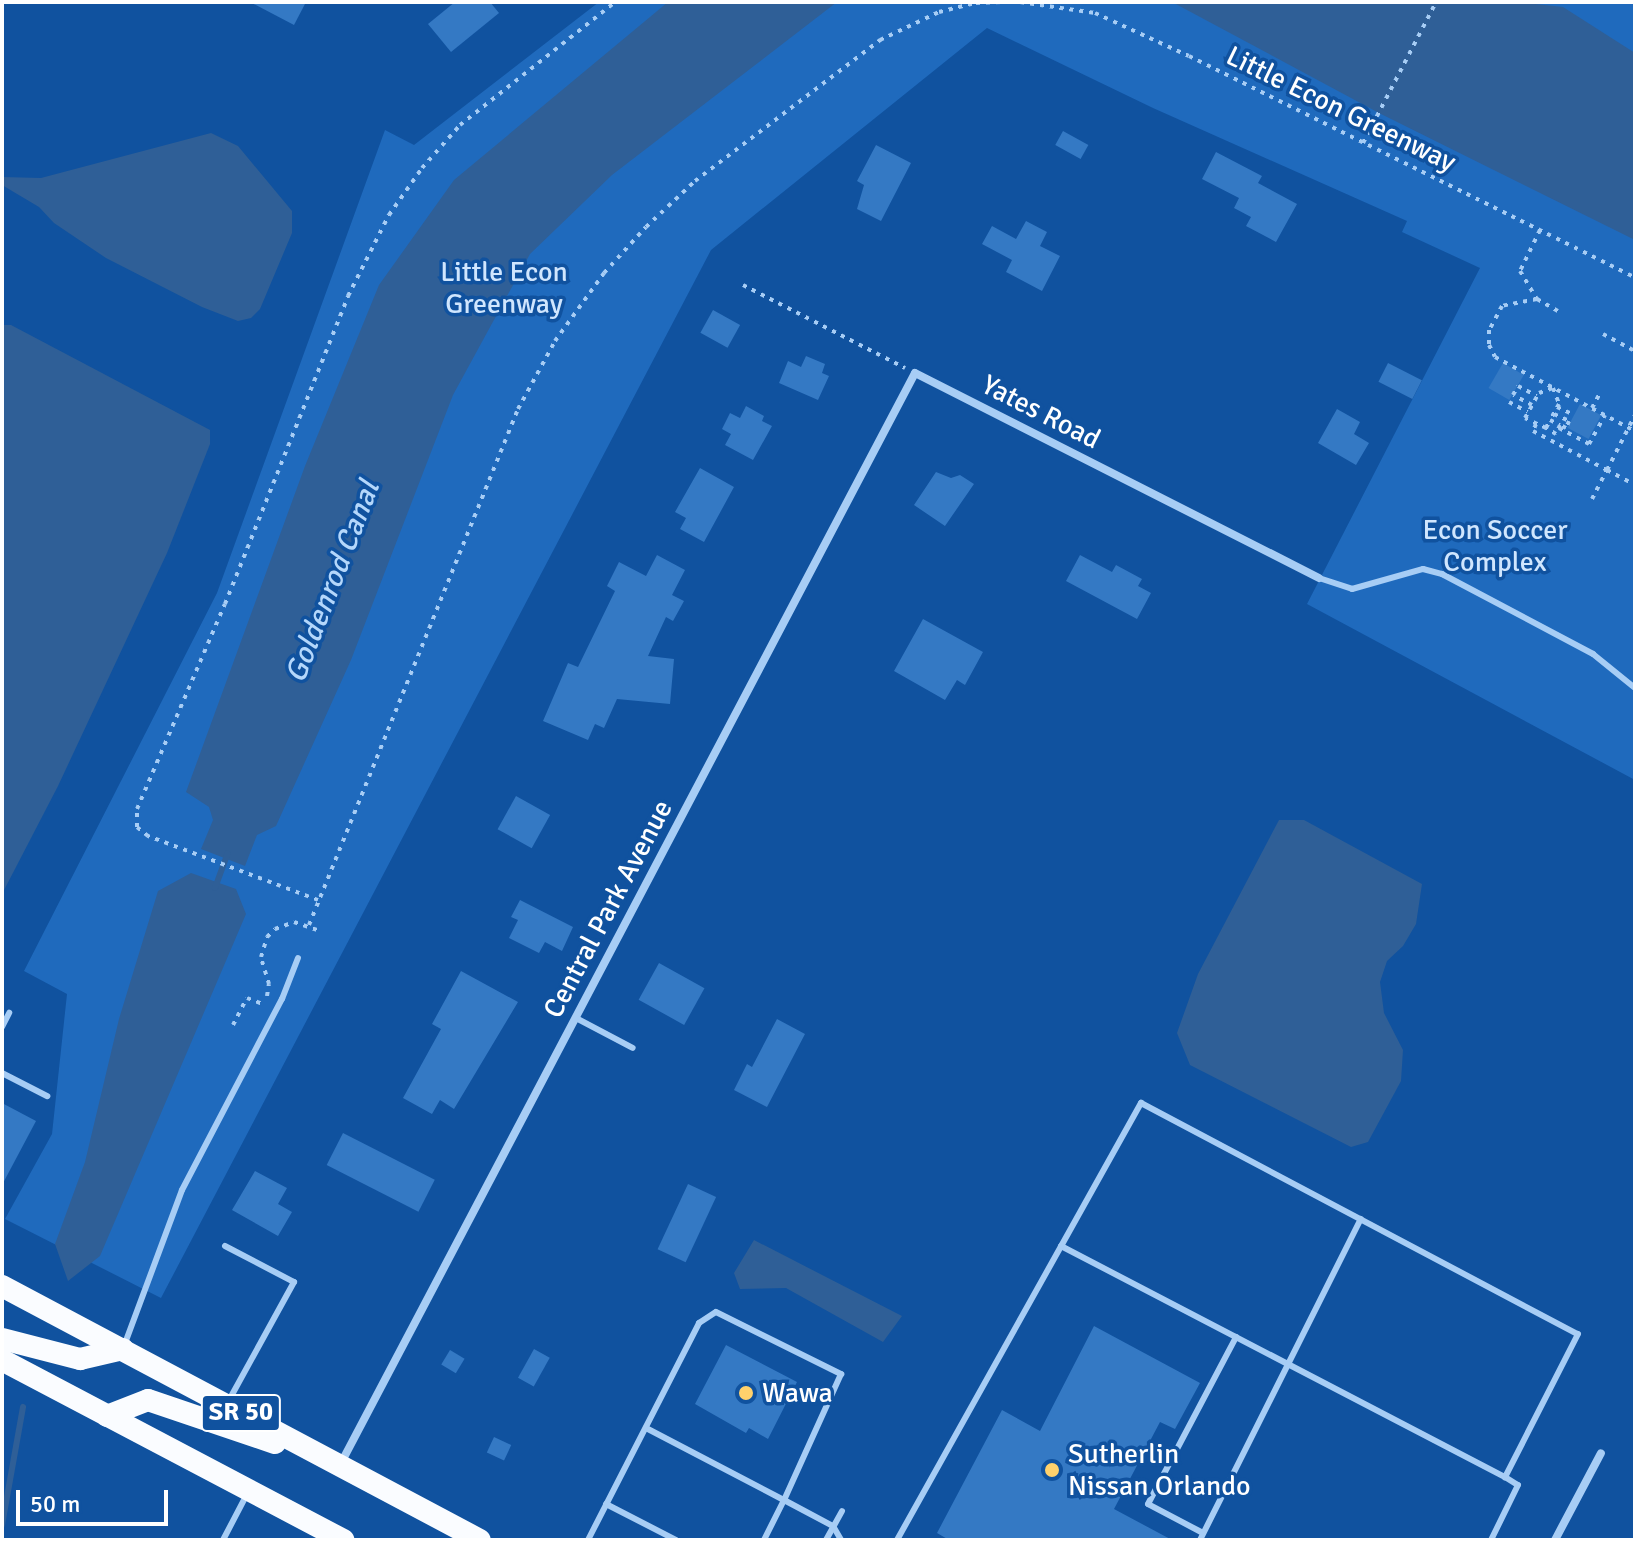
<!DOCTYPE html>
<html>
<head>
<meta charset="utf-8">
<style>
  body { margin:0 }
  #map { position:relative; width:1637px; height:1542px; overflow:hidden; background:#10529f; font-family:Signika,sans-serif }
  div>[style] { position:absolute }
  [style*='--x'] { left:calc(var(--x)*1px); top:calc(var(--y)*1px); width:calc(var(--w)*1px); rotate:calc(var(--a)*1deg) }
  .green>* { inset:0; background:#1f6abd }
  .water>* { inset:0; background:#2f5f97 }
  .stream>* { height:6px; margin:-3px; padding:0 3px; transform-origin:3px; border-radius:3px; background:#2f5f97 }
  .building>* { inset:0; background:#3479c4; transform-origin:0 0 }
  .path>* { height:4px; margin-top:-2px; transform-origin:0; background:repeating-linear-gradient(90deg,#a7cdf5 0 4px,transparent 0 10px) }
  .service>* { height:6px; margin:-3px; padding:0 3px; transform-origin:3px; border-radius:3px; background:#a7cdf5 }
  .minor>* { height:8px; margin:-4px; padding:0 4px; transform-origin:4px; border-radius:4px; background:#a7cdf5 }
  .trunk>* { height:22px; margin:-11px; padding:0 11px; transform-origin:11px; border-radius:11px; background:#fafcff }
  .dots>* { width:22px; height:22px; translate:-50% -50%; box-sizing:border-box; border:4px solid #10529f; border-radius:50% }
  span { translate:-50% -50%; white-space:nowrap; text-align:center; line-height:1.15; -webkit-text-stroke:7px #10529f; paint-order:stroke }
  .shield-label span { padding:2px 6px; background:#10529f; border:2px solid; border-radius:6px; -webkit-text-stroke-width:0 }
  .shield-label { font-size:26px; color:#fff; font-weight:700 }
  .street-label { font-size:28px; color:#fff }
  .park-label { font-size:28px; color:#d0e6fe }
  .poi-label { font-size:28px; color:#fff }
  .left { translate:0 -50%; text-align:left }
  .water-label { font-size:30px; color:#b4d7fb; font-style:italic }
  .frame { position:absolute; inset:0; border:4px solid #fff; pointer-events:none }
  .scale { position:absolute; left:16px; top:1490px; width:152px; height:36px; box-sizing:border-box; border:4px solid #fff; border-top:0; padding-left:10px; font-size:24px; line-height:28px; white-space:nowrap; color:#fff; -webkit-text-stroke:6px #10529f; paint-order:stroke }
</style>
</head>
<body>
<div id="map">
  <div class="green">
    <i style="clip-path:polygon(599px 2px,1635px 2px,1635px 780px,1307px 604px,1480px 268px,1402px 232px,1407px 221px,1153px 108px,987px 28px,711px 250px,161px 1298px,5px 1219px,52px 1134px,67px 994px,24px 971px,217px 593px,385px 130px,414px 145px)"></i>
  </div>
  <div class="water">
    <i style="clip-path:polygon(668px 2px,837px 2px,612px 175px,530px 254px,453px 395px,351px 660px,276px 826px,257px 835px,245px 866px,201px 849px,213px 820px,209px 807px,186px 792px,305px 466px,379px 285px,454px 180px)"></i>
    <i style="clip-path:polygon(1172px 2px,1517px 2px,1563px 7px,1635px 53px,1635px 240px,1379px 113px)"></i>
    <i style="clip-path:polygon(211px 133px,238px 146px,292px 211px,292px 233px,260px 309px,251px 318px,238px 321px,202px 307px,106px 258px,54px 223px,39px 207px,2px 185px,2px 177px,41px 178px)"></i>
    <i style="clip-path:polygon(2px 325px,11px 325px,210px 430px,210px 444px,167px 553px,58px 786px,2px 894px)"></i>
    <i style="clip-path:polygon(1279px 820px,1304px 820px,1422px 884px,1416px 924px,1403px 946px,1387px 961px,1380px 982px,1384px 1013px,1403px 1050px,1401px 1081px,1368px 1142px,1351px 1147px,1190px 1065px,1177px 1033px,1198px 974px)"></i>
    <i style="clip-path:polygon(191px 873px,236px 889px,246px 914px,100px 1256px,68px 1281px,55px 1244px,85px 1162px,119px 1019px,158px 891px)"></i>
    <i style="clip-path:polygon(754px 1240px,902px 1316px,883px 1342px,786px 1288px,740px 1289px,734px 1273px)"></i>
  </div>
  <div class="stream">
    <i style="--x:215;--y:888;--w:37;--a:-70"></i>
    <i style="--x:2;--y:1525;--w:120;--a:-79.9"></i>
  </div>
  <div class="building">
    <i style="clip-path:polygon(250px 2px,306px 2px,294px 25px)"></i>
    <i style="clip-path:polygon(455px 2px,490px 2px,499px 13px,451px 52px,428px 24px)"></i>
    <i style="left:1063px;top:131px;width:29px;height:16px;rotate:29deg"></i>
    <i style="clip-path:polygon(876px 145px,911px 163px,881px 221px,857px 209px,864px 185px,857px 181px)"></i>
    <i style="clip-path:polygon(1216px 152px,1262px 176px,1258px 183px,1297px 204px,1276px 242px,1246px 226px,1251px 217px,1234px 208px,1239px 198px,1202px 179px)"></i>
    <i style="clip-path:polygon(1026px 221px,1047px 232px,1040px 246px,1060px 256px,1042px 291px,1006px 272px,1012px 260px,982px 244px,992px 226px,1016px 239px)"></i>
    <i style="left:713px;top:310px;width:31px;height:26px;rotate:29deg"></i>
    <i style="clip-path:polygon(806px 356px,825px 364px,822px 373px,829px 376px,818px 400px,779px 383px,788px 361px,801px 367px)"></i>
    <i style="left:1388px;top:363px;width:38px;height:21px;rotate:27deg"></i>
    <i style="left:1503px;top:363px;width:24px;height:29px;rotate:30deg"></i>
    <i style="left:1580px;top:404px;width:24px;height:27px;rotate:28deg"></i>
    <i style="clip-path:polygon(746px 406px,764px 416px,762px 421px,772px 426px,753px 460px,725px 445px,731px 434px,722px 429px,730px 413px,740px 418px)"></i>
    <i style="clip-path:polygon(1337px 409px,1360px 422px,1354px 434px,1369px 443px,1356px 465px,1318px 443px)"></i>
    <i style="clip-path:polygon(700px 468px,734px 487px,704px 542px,680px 529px,686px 518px,675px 512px)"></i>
    <i style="clip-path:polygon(936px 472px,951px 478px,960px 475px,974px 484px,945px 526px,914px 505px)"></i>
    <i style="clip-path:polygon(657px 555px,685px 570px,672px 595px,684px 601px,673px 621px,666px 617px,648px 656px,674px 659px,670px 704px,617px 699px,604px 728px,595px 724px,588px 740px,543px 721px,568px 663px,578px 667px,615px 591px,607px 586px,619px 562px,646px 576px)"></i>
    <i style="clip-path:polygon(1080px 555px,1112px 572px,1116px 565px,1142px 579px,1138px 586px,1151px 593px,1137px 619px,1066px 581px)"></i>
    <i style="clip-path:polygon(923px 619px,983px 652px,965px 685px,957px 680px,945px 700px,894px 671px)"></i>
    <i style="left:516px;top:796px;width:39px;height:38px;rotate:29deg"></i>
    <i style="clip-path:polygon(520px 900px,573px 927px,562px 951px,545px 942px,539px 953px,509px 938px,518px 920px,511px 917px)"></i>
    <i style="left:659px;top:963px;width:52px;height:42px;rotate:29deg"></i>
    <i style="clip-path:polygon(461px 971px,518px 1002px,454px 1109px,440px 1100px,432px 1114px,403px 1098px,441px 1029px,432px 1024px)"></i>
    <i style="clip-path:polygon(777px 1019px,805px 1034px,767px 1107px,734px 1090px,747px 1064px,752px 1067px)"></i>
    <i style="clip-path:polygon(2px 1103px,36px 1121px,2px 1185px)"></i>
    <i style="left:343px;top:1133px;width:103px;height:36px;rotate:27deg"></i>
    <i style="clip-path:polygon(255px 1171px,287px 1188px,278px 1204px,292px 1212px,278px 1236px,232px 1210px)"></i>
    <i style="left:688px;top:1184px;width:31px;height:72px;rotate:25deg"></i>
    <i style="clip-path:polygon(1094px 1326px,1200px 1383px,1175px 1429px,1160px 1422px,1114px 1509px,1172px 1540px,949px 1540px,937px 1533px,1002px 1410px,1040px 1431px)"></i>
    <i style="clip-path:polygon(726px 1345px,797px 1382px,768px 1439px,749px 1428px,746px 1433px,695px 1404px)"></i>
    <i style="left:534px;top:1349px;width:18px;height:33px;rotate:29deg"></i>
    <i style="left:450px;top:1350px;width:17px;height:17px;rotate:31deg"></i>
    <i style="left:494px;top:1437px;width:19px;height:17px;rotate:25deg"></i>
  </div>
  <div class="path">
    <i style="--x:1020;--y:2;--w:76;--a:8.3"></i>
    <i style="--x:1095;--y:13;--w:103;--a:24.6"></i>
    <i style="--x:1189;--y:56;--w:498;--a:26.4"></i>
    <i style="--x:1363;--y:143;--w:159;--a:-62.6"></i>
    <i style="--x:1540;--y:230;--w:46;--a:116"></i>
    <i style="--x:1520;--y:271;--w:33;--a:59"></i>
    <i style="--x:1537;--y:299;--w:24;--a:30"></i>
    <i style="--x:743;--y:285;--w:182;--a:27.1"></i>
    <i style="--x:1537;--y:299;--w:36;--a:169"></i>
    <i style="--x:1502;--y:306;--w:27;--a:118"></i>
    <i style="--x:1489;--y:330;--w:15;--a:90"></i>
    <i style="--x:1489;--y:345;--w:13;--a:63"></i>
    <i style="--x:1495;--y:357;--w:158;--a:27.9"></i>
    <i style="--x:1603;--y:334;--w:36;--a:28"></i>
    <i style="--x:1635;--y:356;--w:16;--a:90"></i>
    <i style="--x:1509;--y:402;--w:21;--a:28"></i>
    <i style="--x:1532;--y:405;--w:21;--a:-152"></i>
    <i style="--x:1513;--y:395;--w:10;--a:-61"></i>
    <i style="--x:1518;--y:386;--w:21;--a:28"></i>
    <i style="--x:1557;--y:407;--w:19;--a:25"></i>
    <i style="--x:1592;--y:408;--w:15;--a:-62"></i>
    <i style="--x:1554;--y:414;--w:17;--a:25"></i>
    <i style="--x:1569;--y:421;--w:8;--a:113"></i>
    <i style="--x:1566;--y:428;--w:7;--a:-153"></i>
    <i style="--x:1560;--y:425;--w:10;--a:114"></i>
    <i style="--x:1556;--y:434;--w:12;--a:-149"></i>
    <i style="--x:1546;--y:428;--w:9;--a:-63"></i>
    <i style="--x:1550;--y:420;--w:11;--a:27"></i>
    <i style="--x:1536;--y:424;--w:8;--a:113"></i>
    <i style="--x:1533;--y:431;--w:84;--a:27.8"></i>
    <i style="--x:1607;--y:470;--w:62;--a:-63"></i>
    <i style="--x:1546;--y:428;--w:23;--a:-155"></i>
    <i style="--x:1525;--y:418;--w:29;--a:-61"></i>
    <i style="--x:1539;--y:393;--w:15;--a:-20"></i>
    <i style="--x:1553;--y:388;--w:17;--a:69"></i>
    <i style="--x:1559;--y:404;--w:18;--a:119"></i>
    <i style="--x:1559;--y:428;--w:34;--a:28"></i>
    <i style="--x:1589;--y:444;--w:33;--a:-61"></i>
    <i style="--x:1592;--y:499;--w:33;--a:-63"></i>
    <i style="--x:1607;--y:470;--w:32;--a:28"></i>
    <i style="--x:318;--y:900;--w:182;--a:-159.4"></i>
    <i style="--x:148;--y:836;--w:14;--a:-141"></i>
    <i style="--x:137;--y:827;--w:18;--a:-90"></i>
    <i style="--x:137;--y:809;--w:223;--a:-66.8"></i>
    <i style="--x:225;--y:604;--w:332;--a:-68.2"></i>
    <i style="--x:348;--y:296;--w:91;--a:-63.2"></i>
    <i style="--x:389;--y:215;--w:57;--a:-54.9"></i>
    <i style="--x:422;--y:168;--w:57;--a:-48.5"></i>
    <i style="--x:460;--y:125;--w:198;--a:-38.4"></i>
    <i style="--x:309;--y:925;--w:557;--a:-67.95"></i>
    <i style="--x:518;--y:409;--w:77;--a:-61.4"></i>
    <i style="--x:555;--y:341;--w:84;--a:-54.2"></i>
    <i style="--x:604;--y:273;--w:62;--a:-47.6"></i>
    <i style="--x:646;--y:227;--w:67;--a:-43.2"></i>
    <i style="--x:695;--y:181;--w:233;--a:-37.3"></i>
    <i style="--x:880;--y:40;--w:65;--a:-25.4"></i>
    <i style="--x:939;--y:12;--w:38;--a:-14"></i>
    <i style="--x:976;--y:3;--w:26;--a:-2"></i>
    <i style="--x:267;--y:996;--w:12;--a:-81"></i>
    <i style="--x:269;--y:984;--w:28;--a:-107"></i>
    <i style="--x:261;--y:957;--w:21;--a:-73"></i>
    <i style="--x:267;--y:937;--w:11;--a:-45"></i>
    <i style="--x:275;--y:929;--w:20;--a:-20"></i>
    <i style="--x:294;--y:922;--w:28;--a:19"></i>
    <i style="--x:233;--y:1025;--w:30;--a:-63"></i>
    <i style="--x:247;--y:998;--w:17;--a:21"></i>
  </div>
  <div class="service">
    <i style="--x:1319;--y:578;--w:35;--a:18"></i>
    <i style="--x:1352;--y:589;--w:74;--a:-15.7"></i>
    <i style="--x:1423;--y:569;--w:20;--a:15"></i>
    <i style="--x:1442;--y:574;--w:171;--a:27.9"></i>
    <i style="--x:1593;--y:654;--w:54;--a:39"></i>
    <i style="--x:576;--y:1018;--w:64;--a:27.8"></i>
    <i style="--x:2;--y:1027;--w:16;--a:-63"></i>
    <i style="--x:2;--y:1073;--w:51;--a:27.1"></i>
    <i style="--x:225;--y:1246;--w:78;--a:27.6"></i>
    <i style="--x:294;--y:1282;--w:135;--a:118.8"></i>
    <i style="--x:1061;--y:1246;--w:500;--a:27.49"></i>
    <i style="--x:124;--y:1346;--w:166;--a:-69.6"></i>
    <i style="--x:182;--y:1190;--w:216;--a:-62.4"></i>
    <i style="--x:282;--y:999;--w:44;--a:-68.7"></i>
    <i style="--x:646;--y:1428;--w:156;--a:27.6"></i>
    <i style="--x:784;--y:1500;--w:45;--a:116.6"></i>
    <i style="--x:606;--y:1504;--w:79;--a:27.2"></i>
    <i style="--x:1203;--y:1533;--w:62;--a:-152.2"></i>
    <i style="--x:1148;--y:1504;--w:189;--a:-62.2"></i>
    <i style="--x:223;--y:1540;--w:52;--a:-62.4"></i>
    <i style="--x:588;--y:1540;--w:244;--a:-62.9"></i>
    <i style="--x:699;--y:1323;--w:20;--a:-33"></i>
    <i style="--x:716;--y:1312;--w:140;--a:26.4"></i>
    <i style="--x:841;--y:1374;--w:138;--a:114.3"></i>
    <i style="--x:784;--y:1500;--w:55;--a:28"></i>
    <i style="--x:833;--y:1526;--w:16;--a:60"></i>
    <i style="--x:826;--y:1540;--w:33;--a:-61"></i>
    <i style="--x:897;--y:1540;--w:501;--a:-60.82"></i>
    <i style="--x:1141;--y:1103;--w:494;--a:27.9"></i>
    <i style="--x:1578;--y:1334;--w:161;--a:117"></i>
    <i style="--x:1505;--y:1477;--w:15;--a:32"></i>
    <i style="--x:1518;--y:1485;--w:61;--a:116.1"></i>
    <i style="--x:1200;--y:1540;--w:359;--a:-63.4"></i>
  </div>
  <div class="minor">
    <i style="--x:340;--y:1465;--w:1234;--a:-62.23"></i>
    <i style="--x:915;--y:373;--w:453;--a:26.9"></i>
    <i style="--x:1555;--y:1540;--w:98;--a:-62.1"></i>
  </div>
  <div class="trunk">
    <i style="--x:2;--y:1286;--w:541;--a:27.99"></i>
    <i style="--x:2;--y:1339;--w:81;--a:14.4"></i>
    <i style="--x:80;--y:1359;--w:44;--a:-13.1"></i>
    <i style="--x:2;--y:1360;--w:386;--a:27.8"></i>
    <i style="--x:107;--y:1416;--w:44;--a:-21.3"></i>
    <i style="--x:148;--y:1400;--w:134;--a:18.7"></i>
  </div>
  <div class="dots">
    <i style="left:746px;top:1393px;background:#ffd16c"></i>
    <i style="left:1052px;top:1470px;background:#ffd16c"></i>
  </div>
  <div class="shield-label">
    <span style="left:241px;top:1413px">SR 50</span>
  </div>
  <div class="street-label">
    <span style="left:1341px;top:109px;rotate:26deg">Little Econ Greenway</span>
    <span style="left:1041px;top:412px;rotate:27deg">Yates Road</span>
    <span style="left:608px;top:909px;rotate:-62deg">Central Park Avenue</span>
  </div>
  <div class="park-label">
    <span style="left:504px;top:288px">Little Econ<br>Greenway</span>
    <span style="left:1495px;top:546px">Econ Soccer<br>Complex</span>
  </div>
  <div class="poi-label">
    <span class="left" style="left:762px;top:1393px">Wawa</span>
    <span class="left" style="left:1068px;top:1470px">Sutherlin<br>Nissan Orlando</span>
  </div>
  <div class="water-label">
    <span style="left:333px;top:582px;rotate:-69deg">Goldenrod Canal</span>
  </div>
  <div class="frame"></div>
  <div class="scale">50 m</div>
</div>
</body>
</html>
